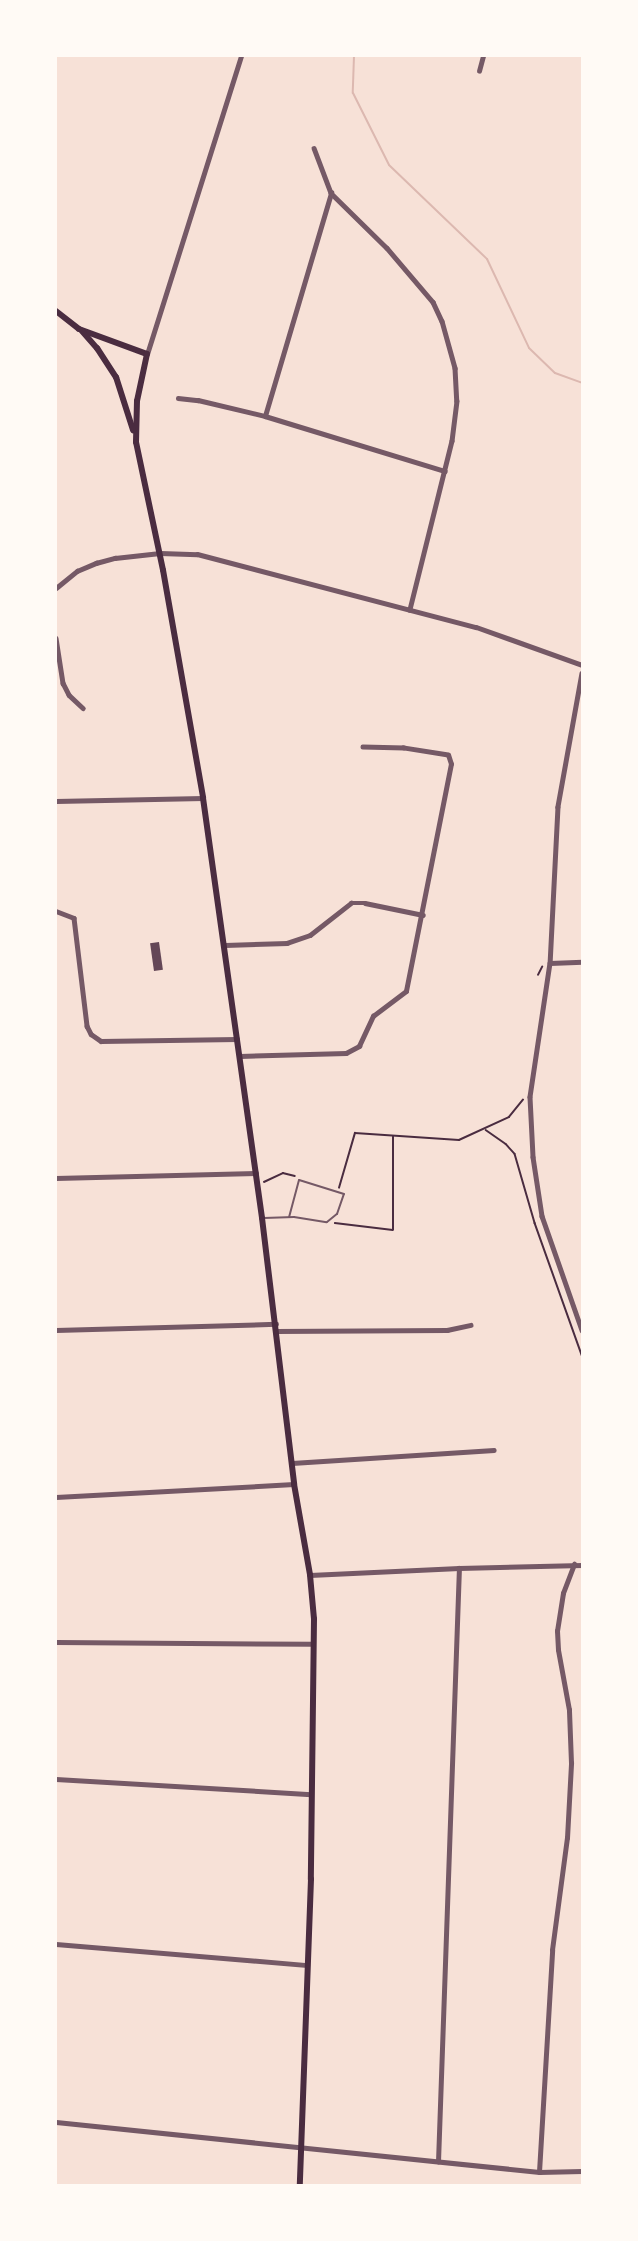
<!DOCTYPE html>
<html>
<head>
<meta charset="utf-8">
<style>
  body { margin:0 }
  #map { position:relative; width:638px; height:2241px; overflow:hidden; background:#f7e1d7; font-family:"Nunito Sans",sans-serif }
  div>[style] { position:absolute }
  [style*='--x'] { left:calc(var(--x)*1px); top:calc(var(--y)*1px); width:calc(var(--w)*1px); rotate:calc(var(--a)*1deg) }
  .stream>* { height:2px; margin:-1px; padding:0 1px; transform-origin:1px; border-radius:1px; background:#dcb8b0 }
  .building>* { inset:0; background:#644757; transform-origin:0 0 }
  .path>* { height:1.5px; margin:-0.75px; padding:0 0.75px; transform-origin:0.75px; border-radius:0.75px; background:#4a2c40 }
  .service>* { height:2px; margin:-1px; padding:0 1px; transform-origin:1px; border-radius:1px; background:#755966 }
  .minor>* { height:4.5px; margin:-2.25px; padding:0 2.25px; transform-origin:2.25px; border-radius:2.25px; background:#755966 }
  .tertiary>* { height:5px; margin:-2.5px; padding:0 2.5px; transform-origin:2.5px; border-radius:2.5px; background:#755966 }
  .secondary>* { height:6px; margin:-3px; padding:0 3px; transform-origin:3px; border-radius:3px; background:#4a2c40 }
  span { translate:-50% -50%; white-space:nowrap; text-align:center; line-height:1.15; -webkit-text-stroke:4.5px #fffaf5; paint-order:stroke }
  .frame { position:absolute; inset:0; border:57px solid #fffaf5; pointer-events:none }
</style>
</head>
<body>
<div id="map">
  <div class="stream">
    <i style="--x:354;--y:56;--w:37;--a:92"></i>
    <i style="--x:353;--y:93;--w:80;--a:63.4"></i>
    <i style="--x:389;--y:165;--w:136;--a:43.8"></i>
    <i style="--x:487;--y:259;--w:98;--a:64.7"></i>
    <i style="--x:529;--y:348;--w:36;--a:44"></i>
    <i style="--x:555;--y:373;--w:29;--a:20"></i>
  </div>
  <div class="building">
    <i style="left:159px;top:942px;width:28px;height:9px;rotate:82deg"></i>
  </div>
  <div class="path">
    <i style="--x:538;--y:975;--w:9;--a:-63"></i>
    <i style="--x:486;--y:1130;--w:24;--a:35"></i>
    <i style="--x:506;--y:1144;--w:13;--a:48"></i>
    <i style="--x:515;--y:1154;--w:72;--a:73.8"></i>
    <i style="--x:535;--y:1223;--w:140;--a:70.4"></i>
    <i style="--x:264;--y:1182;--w:21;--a:-25"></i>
    <i style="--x:283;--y:1173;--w:12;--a:14"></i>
    <i style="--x:339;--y:1188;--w:57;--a:-73.8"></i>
    <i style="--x:355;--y:1133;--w:104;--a:3.9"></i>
    <i style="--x:459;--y:1140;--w:55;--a:-24.7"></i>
    <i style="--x:509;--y:1117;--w:22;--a:-51"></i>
    <i style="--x:335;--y:1223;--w:58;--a:6.9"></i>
    <i style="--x:393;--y:1230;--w:93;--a:-90"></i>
  </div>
  <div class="service">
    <i style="--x:264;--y:1218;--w:30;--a:-2"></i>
    <i style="--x:294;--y:1217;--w:33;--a:9"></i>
    <i style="--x:327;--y:1222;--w:13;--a:-39"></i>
    <i style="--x:337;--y:1214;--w:21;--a:-71"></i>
    <i style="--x:344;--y:1194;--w:47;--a:-162.7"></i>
    <i style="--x:299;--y:1180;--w:38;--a:105"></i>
  </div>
  <div class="minor">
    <i style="--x:479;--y:71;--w:16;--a:-75"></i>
    <i style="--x:314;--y:148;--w:48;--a:69.3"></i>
    <i style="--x:331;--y:193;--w:78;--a:44.5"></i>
    <i style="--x:387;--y:248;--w:71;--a:49.6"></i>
    <i style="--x:433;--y:302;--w:21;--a:65"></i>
    <i style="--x:442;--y:321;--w:49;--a:74.5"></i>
    <i style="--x:455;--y:368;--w:33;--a:87"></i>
    <i style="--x:457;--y:401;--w:40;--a:97.1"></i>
    <i style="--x:452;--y:441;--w:174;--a:104"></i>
    <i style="--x:178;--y:398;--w:20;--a:6"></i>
    <i style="--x:198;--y:400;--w:69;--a:13.4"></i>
    <i style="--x:265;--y:416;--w:188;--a:17"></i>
    <i style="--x:265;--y:416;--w:233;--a:-73.5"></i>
    <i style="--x:56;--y:588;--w:27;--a:-39"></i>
    <i style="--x:77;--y:571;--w:21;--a:-23"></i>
    <i style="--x:96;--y:563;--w:20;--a:-15"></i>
    <i style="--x:115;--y:558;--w:45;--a:-6.3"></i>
    <i style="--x:56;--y:638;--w:46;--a:81.2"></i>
    <i style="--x:63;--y:683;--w:13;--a:63"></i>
    <i style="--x:69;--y:695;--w:19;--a:43"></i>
    <i style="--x:582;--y:673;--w:136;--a:100.2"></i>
    <i style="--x:558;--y:807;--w:156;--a:92.9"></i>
    <i style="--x:550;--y:963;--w:135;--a:98.5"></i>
    <i style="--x:530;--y:1097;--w:60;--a:87.1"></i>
    <i style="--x:533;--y:1157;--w:60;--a:81.3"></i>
    <i style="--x:542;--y:1216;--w:121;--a:70.7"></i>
    <i style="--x:56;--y:801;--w:147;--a:-1.2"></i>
    <i style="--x:56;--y:911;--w:19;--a:21"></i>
    <i style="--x:74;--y:918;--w:109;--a:83.1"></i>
    <i style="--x:87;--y:1026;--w:9;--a:63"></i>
    <i style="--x:91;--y:1034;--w:12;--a:35"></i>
    <i style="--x:101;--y:1041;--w:136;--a:-0.8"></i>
    <i style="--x:225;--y:945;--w:62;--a:-1.8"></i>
    <i style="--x:287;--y:943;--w:24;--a:-19"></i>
    <i style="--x:310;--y:935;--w:52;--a:-38"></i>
    <i style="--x:351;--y:903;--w:14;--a:0"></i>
    <i style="--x:365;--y:903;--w:59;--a:11.7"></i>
    <i style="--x:550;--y:963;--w:32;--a:-2"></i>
    <i style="--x:240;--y:1056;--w:106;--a:-1.6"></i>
    <i style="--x:346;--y:1053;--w:15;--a:-28"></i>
    <i style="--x:359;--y:1046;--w:33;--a:-65"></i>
    <i style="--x:373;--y:1016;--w:41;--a:-37.1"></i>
    <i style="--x:406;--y:991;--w:231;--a:-78.8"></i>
    <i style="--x:451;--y:764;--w:9;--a:-108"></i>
    <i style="--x:448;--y:755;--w:45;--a:-171"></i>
    <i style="--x:404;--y:748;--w:41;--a:-178.6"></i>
    <i style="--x:56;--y:1178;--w:200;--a:-1.4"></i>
    <i style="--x:56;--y:1330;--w:220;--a:-1.6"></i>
    <i style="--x:276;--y:1331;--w:171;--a:-0.3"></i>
    <i style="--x:447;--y:1330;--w:24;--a:-12"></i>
    <i style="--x:292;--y:1463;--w:202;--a:-3.7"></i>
    <i style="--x:56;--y:1497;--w:238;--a:-3.1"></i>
    <i style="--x:310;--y:1575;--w:149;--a:-2.7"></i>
    <i style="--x:459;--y:1568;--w:123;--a:-1.4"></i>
    <i style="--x:56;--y:1642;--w:257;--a:0.4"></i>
    <i style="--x:56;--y:1779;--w:255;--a:3.4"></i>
    <i style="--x:56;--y:1944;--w:252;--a:4.8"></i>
    <i style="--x:438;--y:2162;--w:594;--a:-87.98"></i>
    <i style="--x:539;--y:2172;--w:222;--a:-86.6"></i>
    <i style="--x:552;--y:1950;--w:113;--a:-82.4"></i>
    <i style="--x:567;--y:1838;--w:75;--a:-86.9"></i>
    <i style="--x:571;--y:1763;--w:53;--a:-92.2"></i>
    <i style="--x:569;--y:1710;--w:61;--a:-100.4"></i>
    <i style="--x:558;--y:1650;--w:19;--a:-93"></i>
    <i style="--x:557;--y:1631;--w:38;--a:-81"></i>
    <i style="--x:563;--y:1593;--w:31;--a:-69"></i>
  </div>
  <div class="tertiary">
    <i style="--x:147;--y:354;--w:312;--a:-72.5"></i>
    <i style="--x:160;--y:553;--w:37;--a:2"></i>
    <i style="--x:197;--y:554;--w:288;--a:14.7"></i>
    <i style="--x:476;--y:627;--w:113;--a:19.7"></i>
    <i style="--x:56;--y:2122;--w:486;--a:5.9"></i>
    <i style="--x:539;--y:2172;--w:43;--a:-1.3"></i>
  </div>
  <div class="secondary">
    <i style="--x:56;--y:311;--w:29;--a:38"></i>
    <i style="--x:79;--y:329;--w:72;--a:20.2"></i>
    <i style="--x:147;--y:354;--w:48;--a:102"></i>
    <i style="--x:137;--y:401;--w:41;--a:91.4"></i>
    <i style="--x:136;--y:442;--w:131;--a:78.1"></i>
    <i style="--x:163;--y:570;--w:231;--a:80"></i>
    <i style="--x:203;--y:798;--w:424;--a:82"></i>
    <i style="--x:262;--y:1218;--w:268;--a:83.1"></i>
    <i style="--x:294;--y:1484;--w:92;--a:80"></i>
    <i style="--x:310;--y:1575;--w:44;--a:84.8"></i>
    <i style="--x:314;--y:1619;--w:260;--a:90.7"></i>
    <i style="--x:311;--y:1879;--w:307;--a:92.1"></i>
    <i style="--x:82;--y:331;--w:23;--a:49"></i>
    <i style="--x:97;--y:348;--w:35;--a:57"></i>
    <i style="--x:116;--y:377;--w:56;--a:72.2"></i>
  </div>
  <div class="frame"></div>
</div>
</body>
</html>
